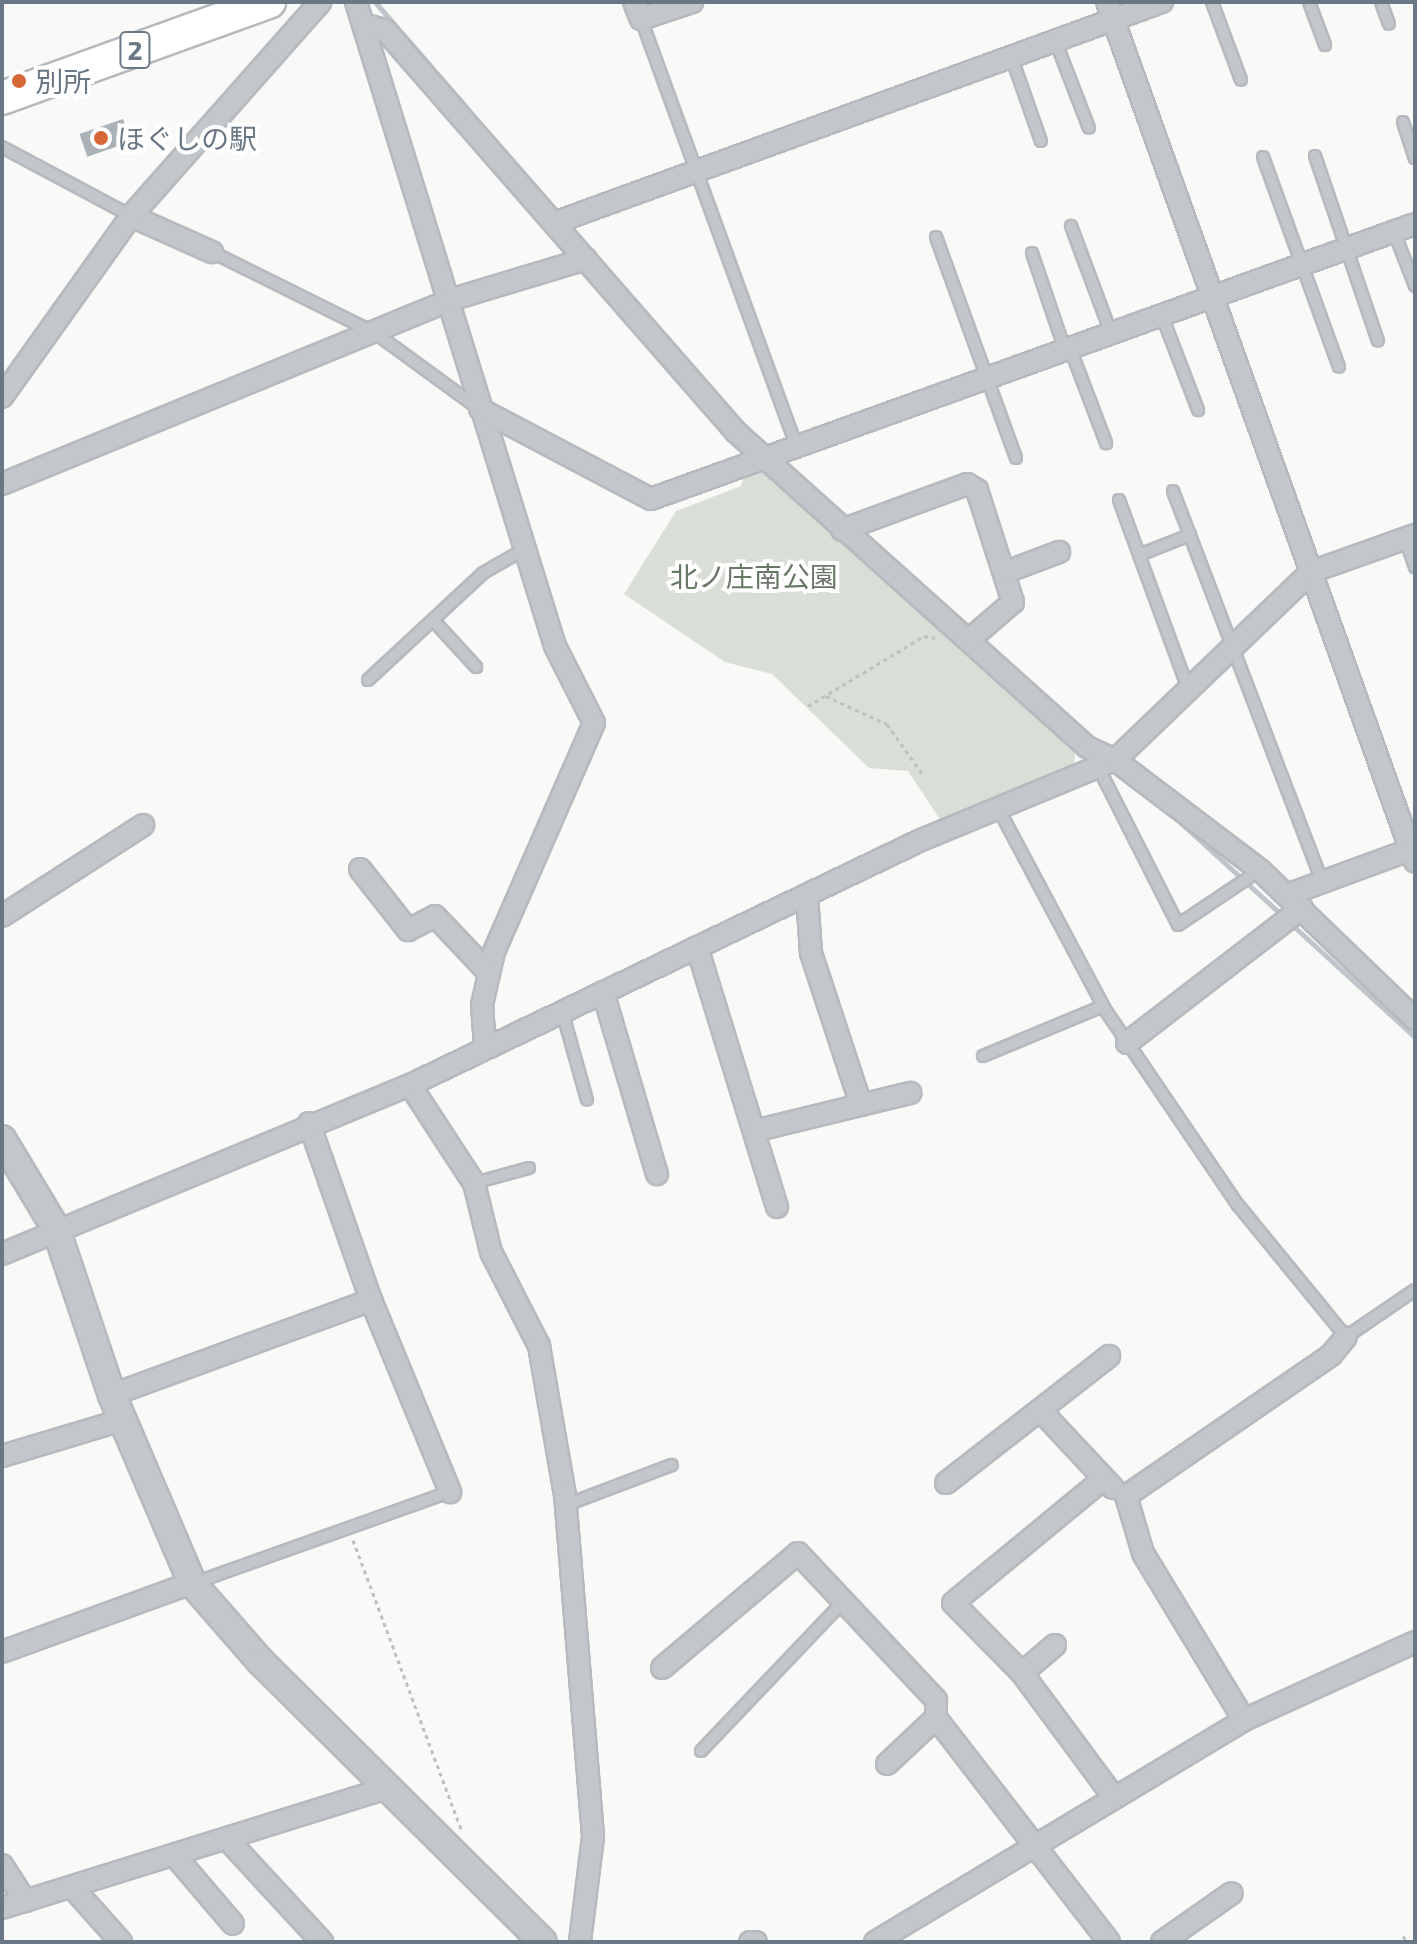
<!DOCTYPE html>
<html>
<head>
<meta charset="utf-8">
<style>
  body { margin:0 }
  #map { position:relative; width:1417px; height:1944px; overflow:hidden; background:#f9f9f7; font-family:"Exo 2","Noto Sans JP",sans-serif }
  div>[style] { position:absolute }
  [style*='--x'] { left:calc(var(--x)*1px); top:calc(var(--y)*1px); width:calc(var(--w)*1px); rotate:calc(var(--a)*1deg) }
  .green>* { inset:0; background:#d9ded6 }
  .stream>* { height:5px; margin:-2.5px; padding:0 2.5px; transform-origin:2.5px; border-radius:2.5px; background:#bec6cc }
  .building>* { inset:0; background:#aab1b7; transform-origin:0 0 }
  .path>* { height:3px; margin-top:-1.5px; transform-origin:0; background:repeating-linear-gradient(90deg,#bdbfc2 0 4px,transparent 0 8px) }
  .roads { filter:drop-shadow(2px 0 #b6babe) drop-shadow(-2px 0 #b6babe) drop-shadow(0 2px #b6babe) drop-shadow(0 -2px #b6babe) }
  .service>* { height:10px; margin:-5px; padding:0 5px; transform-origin:5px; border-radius:5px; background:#c3c6ca }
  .minor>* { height:20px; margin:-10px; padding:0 10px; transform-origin:10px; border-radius:10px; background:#c3c6ca }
  .tertiary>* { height:26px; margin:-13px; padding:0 13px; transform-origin:13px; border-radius:13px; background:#c3c6ca }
  .primary>* { height:32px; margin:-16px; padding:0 16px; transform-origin:16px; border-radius:16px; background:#fff }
  .dots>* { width:22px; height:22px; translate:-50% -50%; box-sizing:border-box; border:4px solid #fff; border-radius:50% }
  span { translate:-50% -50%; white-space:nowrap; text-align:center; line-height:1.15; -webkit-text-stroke:8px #fff; paint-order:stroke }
  .shield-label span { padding:2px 6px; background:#fff; border:2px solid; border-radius:6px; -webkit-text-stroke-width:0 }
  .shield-label { font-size:26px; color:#6a7886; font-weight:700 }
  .poi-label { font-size:28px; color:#6a7886 }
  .left { translate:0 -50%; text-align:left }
  .park-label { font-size:28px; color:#677865 }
  .frame { position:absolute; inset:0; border:4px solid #6a7886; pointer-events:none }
</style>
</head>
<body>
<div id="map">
  <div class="green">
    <i style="clip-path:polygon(763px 467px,1076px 748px,1074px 765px,943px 824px,908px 771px,869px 768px,772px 674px,725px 662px,624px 594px,676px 511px,741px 486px,745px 470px)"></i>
  </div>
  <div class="stream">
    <i style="--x:375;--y:2;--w:139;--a:49.1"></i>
    <i style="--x:1181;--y:823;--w:138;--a:42.4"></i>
    <i style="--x:1290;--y:923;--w:169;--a:42.4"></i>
  </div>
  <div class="building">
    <i style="left:123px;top:119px;width:24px;height:46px;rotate:71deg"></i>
  </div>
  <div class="path">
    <i style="--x:826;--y:696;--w:67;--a:24.7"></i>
    <i style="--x:887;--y:724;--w:64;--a:54.6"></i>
    <i style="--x:808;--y:706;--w:135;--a:-31.1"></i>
    <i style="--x:924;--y:636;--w:11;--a:10"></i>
    <i style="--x:353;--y:1540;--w:309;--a:69.5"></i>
    <i style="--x:1403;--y:1936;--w:7;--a:56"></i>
  </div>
  <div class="roads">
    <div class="service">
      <i style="--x:1212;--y:2;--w:83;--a:69.6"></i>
      <i style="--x:1309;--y:2;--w:46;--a:69.6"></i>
      <i style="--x:1381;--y:2;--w:23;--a:70"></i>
      <i style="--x:641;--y:19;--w:456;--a:70"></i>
      <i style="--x:1055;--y:40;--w:94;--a:68.9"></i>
      <i style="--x:1011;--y:56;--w:90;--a:70.6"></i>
      <i style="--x:1403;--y:122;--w:38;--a:72"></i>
      <i style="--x:2;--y:147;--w:146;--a:28.1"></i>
      <i style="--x:1315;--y:156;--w:195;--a:71.2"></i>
      <i style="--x:1263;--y:157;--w:223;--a:70.1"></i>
      <i style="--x:1071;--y:226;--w:114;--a:69.5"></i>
      <i style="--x:1394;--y:232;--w:58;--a:68.7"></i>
      <i style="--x:936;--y:237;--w:235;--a:70.1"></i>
      <i style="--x:212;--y:252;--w:182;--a:26.4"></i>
      <i style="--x:375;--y:333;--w:127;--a:36.1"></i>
      <i style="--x:1032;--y:253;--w:102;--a:71.2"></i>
      <i style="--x:1162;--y:316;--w:101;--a:69"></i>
      <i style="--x:1070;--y:348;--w:102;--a:69.2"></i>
      <i style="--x:1173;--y:491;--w:418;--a:69.1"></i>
      <i style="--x:1119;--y:500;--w:201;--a:69.9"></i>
      <i style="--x:1405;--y:538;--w:31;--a:71"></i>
      <i style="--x:1139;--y:555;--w:55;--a:-21.4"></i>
      <i style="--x:433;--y:620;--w:64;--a:47.5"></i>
      <i style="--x:368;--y:680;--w:157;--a:-42.9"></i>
      <i style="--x:483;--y:573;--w:48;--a:-29.7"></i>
      <i style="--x:1097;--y:765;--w:179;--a:63.1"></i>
      <i style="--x:1178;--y:925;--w:99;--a:-33.9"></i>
      <i style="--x:998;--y:808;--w:230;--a:62"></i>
      <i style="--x:1106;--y:1011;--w:235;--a:55.8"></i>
      <i style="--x:1238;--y:1205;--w:171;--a:50.7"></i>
      <i style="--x:1346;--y:1337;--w:83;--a:-34.3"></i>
      <i style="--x:562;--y:1011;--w:92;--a:74.3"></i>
      <i style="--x:983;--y:1056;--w:130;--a:-22.6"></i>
      <i style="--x:474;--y:1183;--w:57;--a:-15.3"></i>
      <i style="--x:566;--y:1505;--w:113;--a:-20.7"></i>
      <i style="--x:194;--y:1583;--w:272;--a:-19.6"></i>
      <i style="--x:701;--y:1751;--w:207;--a:-46.4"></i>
    </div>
    <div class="minor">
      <i style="--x:356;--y:2;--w:674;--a:72.83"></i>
      <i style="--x:555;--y:646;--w:86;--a:63.1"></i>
      <i style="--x:594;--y:723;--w:250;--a:113.6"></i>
      <i style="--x:494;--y:952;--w:54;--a:102.8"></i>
      <i style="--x:482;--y:1005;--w:42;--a:85.9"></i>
      <i style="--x:634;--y:2;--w:18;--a:68"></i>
      <i style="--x:641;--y:19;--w:54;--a:-18.4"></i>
      <i style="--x:1107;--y:2;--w:913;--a:70.3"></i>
      <i style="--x:366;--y:25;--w:20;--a:15"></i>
      <i style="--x:385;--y:30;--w:534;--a:48.87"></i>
      <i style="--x:736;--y:432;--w:472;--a:41.9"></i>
      <i style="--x:1087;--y:747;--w:31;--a:25"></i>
      <i style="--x:1115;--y:760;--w:182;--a:37.2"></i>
      <i style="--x:1260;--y:870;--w:215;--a:43.9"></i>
      <i style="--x:131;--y:216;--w:89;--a:24"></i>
      <i style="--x:554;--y:223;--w:647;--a:-19.98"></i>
      <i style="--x:2;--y:397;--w:222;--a:-54.5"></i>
      <i style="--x:131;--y:216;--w:286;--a:-48.5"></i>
      <i style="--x:480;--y:409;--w:193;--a:27.8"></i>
      <i style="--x:651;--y:499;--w:812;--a:-19.8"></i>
      <i style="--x:2;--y:484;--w:484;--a:-22.3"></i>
      <i style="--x:450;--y:300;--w:142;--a:-16.8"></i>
      <i style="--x:842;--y:530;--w:133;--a:-20.2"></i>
      <i style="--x:967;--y:484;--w:12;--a:31"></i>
      <i style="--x:977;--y:490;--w:118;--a:72.2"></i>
      <i style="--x:1013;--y:602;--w:58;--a:139.2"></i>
      <i style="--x:1006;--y:572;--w:57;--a:-20.7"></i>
      <i style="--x:360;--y:869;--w:78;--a:51.8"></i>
      <i style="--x:408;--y:930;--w:30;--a:-27"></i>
      <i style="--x:435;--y:916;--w:77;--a:46.6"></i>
      <i style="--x:807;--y:895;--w:58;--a:86.1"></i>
      <i style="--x:811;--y:953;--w:160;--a:71.8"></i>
      <i style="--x:1287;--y:895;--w:136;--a:-20.2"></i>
      <i style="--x:2;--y:916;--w:168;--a:-32.8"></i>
      <i style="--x:697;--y:947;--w:272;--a:72.9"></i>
      <i style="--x:603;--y:992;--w:190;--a:73.5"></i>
      <i style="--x:1127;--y:1043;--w:221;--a:-37.6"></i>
      <i style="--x:410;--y:1085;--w:117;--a:56.9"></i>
      <i style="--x:474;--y:1183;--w:71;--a:76.2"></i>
      <i style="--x:491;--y:1252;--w:106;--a:62.9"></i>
      <i style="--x:539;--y:1346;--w:151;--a:80.1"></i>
      <i style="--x:565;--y:1495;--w:343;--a:85.3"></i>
      <i style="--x:593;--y:1837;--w:106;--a:97.1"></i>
      <i style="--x:309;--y:1123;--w:188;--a:70.7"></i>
      <i style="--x:371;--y:1300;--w:208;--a:67.6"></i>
      <i style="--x:754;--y:1131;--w:161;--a:-13.7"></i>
      <i style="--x:2;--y:1254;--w:442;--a:-22.5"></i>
      <i style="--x:410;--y:1085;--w:564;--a:-25.61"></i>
      <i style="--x:919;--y:841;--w:212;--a:-22.5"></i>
      <i style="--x:1115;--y:760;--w:272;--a:-43.8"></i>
      <i style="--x:1311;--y:572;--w:110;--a:-19.6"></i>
      <i style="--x:112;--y:1395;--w:276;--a:-20.1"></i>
      <i style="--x:1040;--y:1410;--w:107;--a:46.9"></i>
      <i style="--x:2;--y:1456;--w:125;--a:-16.7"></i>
      <i style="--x:946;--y:1483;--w:207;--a:-37.9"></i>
      <i style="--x:1055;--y:1645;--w:43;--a:139.7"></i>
      <i style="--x:1022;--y:1673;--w:98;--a:-134.6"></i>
      <i style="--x:953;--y:1603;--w:192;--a:-39.5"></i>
      <i style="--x:2;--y:1652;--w:202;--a:-20"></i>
      <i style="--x:662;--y:1668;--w:178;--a:-40.2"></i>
      <i style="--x:798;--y:1553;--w:202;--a:46.8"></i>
      <i style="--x:936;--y:1700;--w:18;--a:90"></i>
      <i style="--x:936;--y:1718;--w:283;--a:52.3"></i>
      <i style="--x:1022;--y:1673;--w:153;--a:53.5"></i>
      <i style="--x:1244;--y:1720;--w:195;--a:-121.2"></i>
      <i style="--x:1143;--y:1553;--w:59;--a:-106.6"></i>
      <i style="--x:1126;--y:1496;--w:249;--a:-34.5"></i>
      <i style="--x:1331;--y:1355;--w:23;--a:-50"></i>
      <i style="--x:887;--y:1764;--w:67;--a:-43.2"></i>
      <i style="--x:228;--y:1840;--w:139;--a:47.3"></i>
      <i style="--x:175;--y:1856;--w:89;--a:49.5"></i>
      <i style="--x:2;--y:1865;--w:43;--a:57.4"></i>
      <i style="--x:72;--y:1887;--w:74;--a:48.3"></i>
      <i style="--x:2;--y:1908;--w:401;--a:-17.3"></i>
      <i style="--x:750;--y:1942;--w:6;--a:0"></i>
      <i style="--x:875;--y:1942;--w:431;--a:-31"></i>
      <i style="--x:1244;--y:1720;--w:188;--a:-24.5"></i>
      <i style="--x:1162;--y:1942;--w:85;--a:-35"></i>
    </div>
    <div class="tertiary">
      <i style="--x:2;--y:1139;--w:105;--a:59"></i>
      <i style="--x:56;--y:1229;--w:175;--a:71.4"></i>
      <i style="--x:112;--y:1395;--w:204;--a:66.9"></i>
      <i style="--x:192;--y:1583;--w:105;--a:48.9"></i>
      <i style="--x:261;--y:1662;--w:397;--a:44.8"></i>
    </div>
    <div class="primary">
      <i style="--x:2;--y:98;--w:284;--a:-19.8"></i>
    </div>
  </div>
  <div class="dots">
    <i style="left:19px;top:81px;background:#d76739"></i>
    <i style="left:101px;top:138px;background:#d76739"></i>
  </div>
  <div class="shield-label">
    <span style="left:135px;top:50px">2</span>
  </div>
  <div class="poi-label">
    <span class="left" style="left:35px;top:81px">別所</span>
    <span class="left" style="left:117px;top:138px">ほぐしの駅</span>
  </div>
  <div class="park-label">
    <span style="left:754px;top:576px">北ノ庄南公園</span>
  </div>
  <div class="frame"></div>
</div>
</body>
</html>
